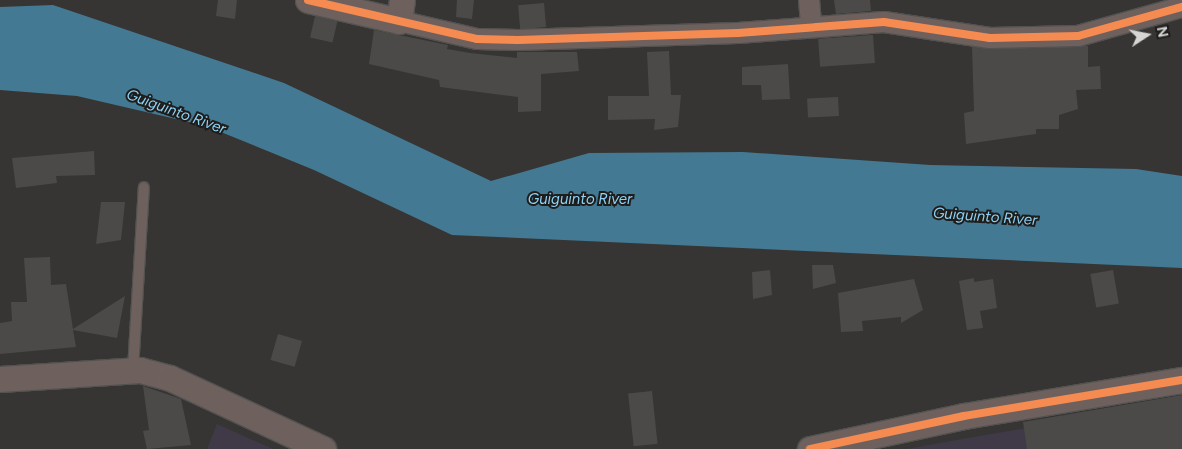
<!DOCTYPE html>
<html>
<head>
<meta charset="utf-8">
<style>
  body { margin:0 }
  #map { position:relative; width:1182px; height:449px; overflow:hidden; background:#363533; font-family:Figtree,sans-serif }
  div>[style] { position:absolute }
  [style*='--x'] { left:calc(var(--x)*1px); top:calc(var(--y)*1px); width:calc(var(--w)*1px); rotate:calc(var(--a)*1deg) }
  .industrial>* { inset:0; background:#403947 }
  .water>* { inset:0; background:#447993 }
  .building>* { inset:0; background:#4b4a49; transform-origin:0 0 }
  .roads { filter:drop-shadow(1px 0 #525251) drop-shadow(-1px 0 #525251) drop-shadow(0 1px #525251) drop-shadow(0 -1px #525251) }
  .service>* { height:10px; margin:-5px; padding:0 5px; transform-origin:5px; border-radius:5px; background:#6e615d }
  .minor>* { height:20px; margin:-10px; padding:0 10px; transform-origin:10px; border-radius:10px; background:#6e615d }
  .tertiary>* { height:25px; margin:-12.5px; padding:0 12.5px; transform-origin:12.5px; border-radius:12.5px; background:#6e615d }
  .cycleway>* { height:8px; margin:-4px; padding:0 4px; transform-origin:4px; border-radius:4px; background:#f68b52 }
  span { translate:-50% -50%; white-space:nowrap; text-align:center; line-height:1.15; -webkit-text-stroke:4px #1e1d1b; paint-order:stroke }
  .water-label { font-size:15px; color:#8ed3f5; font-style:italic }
  .north { position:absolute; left:1122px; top:10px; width:50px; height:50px; -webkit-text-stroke:4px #1e1d1b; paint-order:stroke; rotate:79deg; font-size:14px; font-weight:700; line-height:20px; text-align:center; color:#d6d5d3 }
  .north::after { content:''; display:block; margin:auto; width:18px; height:22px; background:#d6d5d3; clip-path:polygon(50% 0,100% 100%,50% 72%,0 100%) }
</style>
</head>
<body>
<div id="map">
  <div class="industrial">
    <i style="clip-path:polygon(1182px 402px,1182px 449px,907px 449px,973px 437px)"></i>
    <i style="clip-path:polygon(217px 424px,273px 449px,207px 449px)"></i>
  </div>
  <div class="water">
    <i style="clip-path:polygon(53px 5px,284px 83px,491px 181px,589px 153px,743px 152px,930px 165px,1136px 169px,1182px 176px,1182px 268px,452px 235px,314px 170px,206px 126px,77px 96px,0 90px,0 7px)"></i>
  </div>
  <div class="building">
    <i style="clip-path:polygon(218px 0,237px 0,235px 19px,216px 16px)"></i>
    <i style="clip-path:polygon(457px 0,474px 0,472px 19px,456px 17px)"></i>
    <i style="clip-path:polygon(834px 0,870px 0,871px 11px,836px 14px)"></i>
    <i style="left:544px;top:3px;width:24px;height:26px;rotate:85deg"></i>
    <i style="left:315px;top:16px;width:23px;height:22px;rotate:13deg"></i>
    <i style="clip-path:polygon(374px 30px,448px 45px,447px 49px,470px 53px,517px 58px,517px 52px,577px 52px,579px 71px,541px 74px,541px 111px,518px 112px,518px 97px,440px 87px,439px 80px,369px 64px)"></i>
    <i style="left:873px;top:35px;width:28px;height:55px;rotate:86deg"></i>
    <i style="clip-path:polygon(1088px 46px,1088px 67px,1100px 66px,1101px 89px,1076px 90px,1078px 109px,1059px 115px,1059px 129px,1036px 129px,1036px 134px,966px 144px,964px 113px,974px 111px,972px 47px)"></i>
    <i style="clip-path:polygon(669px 51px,671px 95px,681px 95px,678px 127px,654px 130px,655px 119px,608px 120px,608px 96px,649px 96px,647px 52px)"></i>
    <i style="clip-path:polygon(788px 64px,790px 99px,762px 100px,761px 85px,742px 85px,742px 67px)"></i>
    <i style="left:838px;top:97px;width:19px;height:31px;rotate:87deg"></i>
    <i style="clip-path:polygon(94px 151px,95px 175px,56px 176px,57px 183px,16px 188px,12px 158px)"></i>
    <i style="clip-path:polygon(101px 202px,125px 202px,121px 240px,96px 244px)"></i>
    <i style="clip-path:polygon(50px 257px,51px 285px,66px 284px,73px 329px,125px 296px,117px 338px,73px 330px,76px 347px,0 354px,0 323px,12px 321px,11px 302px,27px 302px,24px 258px)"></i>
    <i style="clip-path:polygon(812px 265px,833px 265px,836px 283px,813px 289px)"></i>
    <i style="clip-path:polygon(770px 270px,772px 295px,753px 299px,752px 272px)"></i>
    <i style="left:1113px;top:270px;width:34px;height:23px;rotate:80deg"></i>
    <i style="clip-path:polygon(974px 278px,974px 282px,993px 279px,997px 308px,980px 311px,983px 328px,967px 330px,959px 281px)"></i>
    <i style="clip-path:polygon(914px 279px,923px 310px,901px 323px,901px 317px,862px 321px,863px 331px,841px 332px,838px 293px)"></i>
    <i style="left:278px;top:334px;width:25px;height:27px;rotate:16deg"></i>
    <i style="clip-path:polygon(143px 386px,181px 399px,191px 445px,147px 449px,143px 431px,149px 430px)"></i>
    <i style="left:652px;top:391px;width:53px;height:24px;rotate:84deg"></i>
    <i style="clip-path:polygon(1182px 395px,1182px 449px,1027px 449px,1023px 422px)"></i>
  </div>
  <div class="roads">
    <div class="service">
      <i style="--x:133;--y:370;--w:183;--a:-86.6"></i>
    </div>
    <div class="minor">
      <i style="--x:809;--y:0;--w:25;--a:85"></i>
      <i style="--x:399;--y:21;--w:80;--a:13"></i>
      <i style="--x:477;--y:39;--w:41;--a:1.4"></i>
      <i style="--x:518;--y:40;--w:220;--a:-1.8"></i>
      <i style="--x:738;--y:33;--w:146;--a:-4.3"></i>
      <i style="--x:884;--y:22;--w:107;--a:8.6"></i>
      <i style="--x:990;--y:38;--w:88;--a:-1.3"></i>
      <i style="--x:1078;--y:36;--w:108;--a:-15.6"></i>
    </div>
    <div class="tertiary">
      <i style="--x:308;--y:0;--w:93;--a:13"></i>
      <i style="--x:399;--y:21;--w:21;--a:-82"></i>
      <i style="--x:0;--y:379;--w:140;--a:-3.7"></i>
      <i style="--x:140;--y:370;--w:31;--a:15"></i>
      <i style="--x:170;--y:378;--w:169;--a:24.9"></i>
      <i style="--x:810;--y:449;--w:157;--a:-12.1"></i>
      <i style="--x:964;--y:416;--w:221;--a:-9.4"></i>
    </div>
  </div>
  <div class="cycleway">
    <i style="--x:308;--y:0;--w:173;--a:13"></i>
    <i style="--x:477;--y:39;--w:41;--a:1.4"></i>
    <i style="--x:518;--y:40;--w:220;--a:-1.8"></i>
    <i style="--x:738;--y:33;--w:146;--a:-4.3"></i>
    <i style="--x:884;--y:22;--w:107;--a:8.6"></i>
    <i style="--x:990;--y:38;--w:88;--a:-1.3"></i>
    <i style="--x:1078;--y:36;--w:108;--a:-15.6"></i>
    <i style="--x:810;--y:449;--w:157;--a:-12.1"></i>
    <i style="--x:964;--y:416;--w:221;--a:-9.4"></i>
  </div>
  <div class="water-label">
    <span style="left:176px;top:112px;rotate:20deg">Guiguinto River</span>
    <span style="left:580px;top:200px">Guiguinto River</span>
    <span style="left:985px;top:217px;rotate:4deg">Guiguinto River</span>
  </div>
  <div class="north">N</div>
</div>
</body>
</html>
